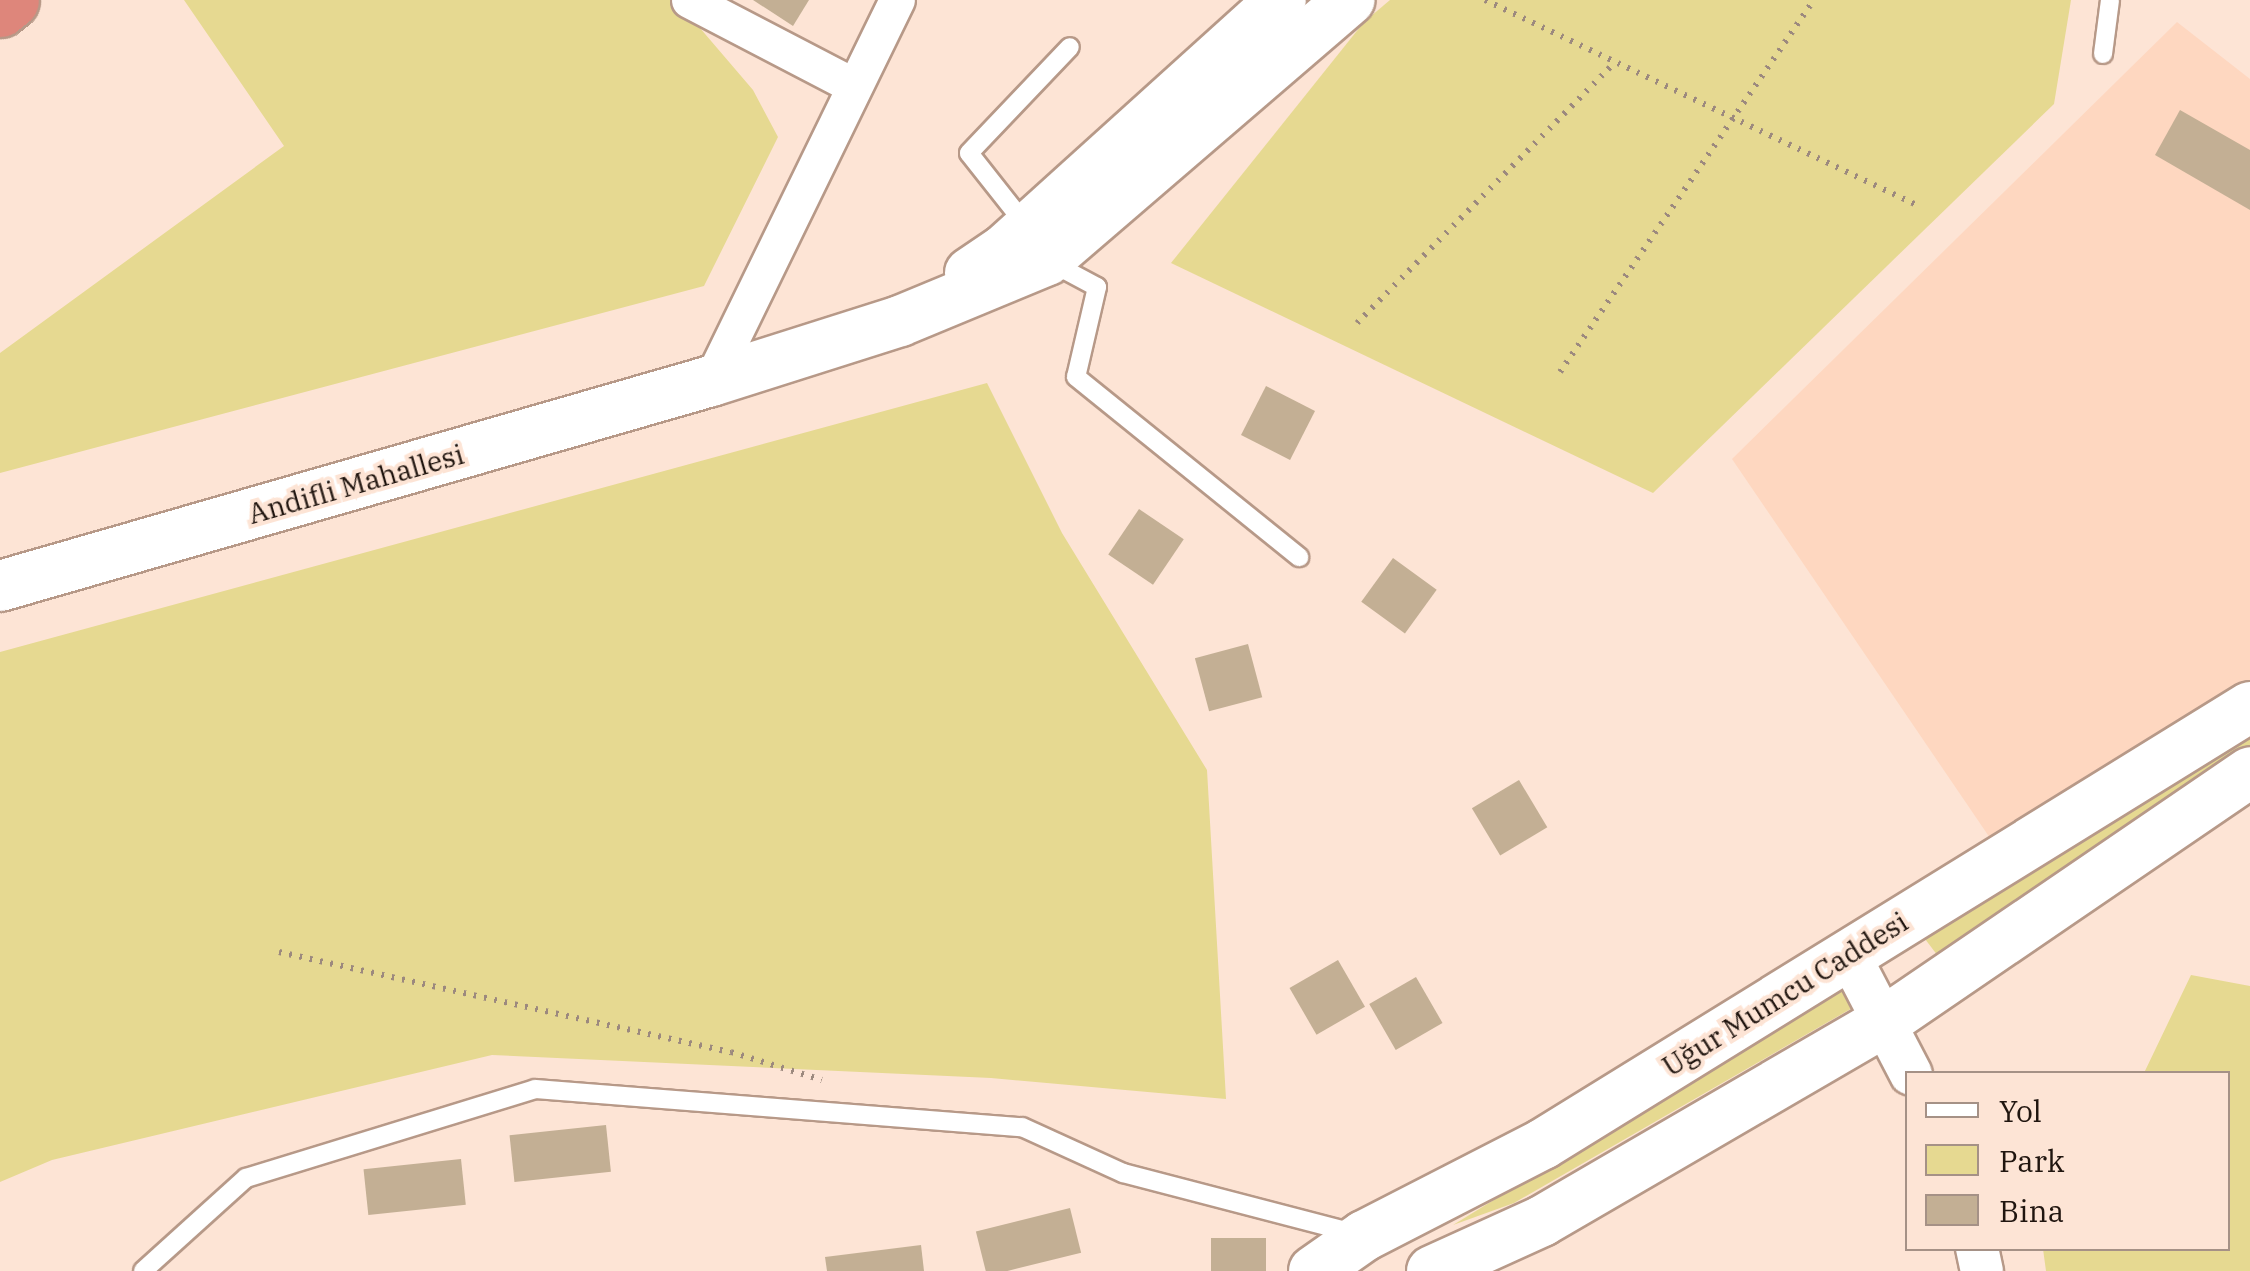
<!DOCTYPE html>
<html>
<head>
<meta charset="utf-8">
<style>
  body { margin:0 }
  #map { position:relative; width:2250px; height:1271px; overflow:hidden; background:#fde4d5; font-family:"IBM Plex Serif",serif }
  div>[style] { position:absolute }
  [style*='--x'] { left:calc(var(--x)*1px); top:calc(var(--y)*1px); width:calc(var(--w)*1px); rotate:calc(var(--a)*1deg) }
  .built>* { inset:0; background:#fed7c0 }
  .green>* { inset:0; background:#e6d991 }
  .building>* { inset:0; background:#c3af94; transform-origin:0 0 }
  .path>* { height:6px; margin-top:-3px; transform-origin:0; background:repeating-linear-gradient(90deg,#9c897e 0 2.5px,transparent 0 10.5px) }
  .roads { filter:drop-shadow(2px 0 #b79988) drop-shadow(-2px 0 #b79988) drop-shadow(0 2px #b79988) drop-shadow(0 -2px #b79988) }
  .service>* { height:18px; margin:-9px; padding:0 9px; transform-origin:9px; border-radius:9px; background:#fff }
  .minor>* { height:35px; margin:-17.5px; padding:0 17.5px; transform-origin:17.5px; border-radius:17.5px; background:#fff }
  .tertiary>* { height:42px; margin:-21px; padding:0 21px; transform-origin:21px; border-radius:21px; background:#fff }
  .secondary>* { height:50px; margin:-25px; padding:0 25px; transform-origin:25px; border-radius:25px; background:#fff }
  .trunk>* { height:55px; margin:-27.5px; padding:0 27.5px; transform-origin:27.5px; border-radius:27.5px; background:#de867b }
  span { translate:-50% -50%; white-space:nowrap; text-align:center; line-height:1.15; -webkit-text-stroke:8px #fde4d5; paint-order:stroke }
  .street-label { font-size:28px; color:#20150f }
  .legend { position:absolute; left:1905px; top:1071px; width:325px; height:180px; box-sizing:border-box; background:#fde4d5; border:2px solid #a59186; margin:0; padding:12px 18px; list-style:none; font-size:30px; color:#20150f }
  .legend li { display:flex; align-items:center; gap:20px; height:50px }
  .legend b { width:50px; border:2px solid #a59186 }
</style>
</head>
<body>
<div id="map">
  <div class="built">
    <i style="clip-path:polygon(2177px 22px,2250px 79px,2250px 689px,1990px 838px,1732px 459px)"></i>
  </div>
  <div class="green">
    <i style="clip-path:polygon(184px 0,676px 0,753px 90px,778px 137px,704px 286px,0 473px,0 353px,284px 146px)"></i>
    <i style="clip-path:polygon(1390px 0,2071px 0,2054px 104px,1653px 493px,1171px 263px,1364px 22px)"></i>
    <i style="clip-path:polygon(987px 383px,1062px 533px,1207px 770px,1226px 1099px,991px 1078px,492px 1055px,52px 1160px,0 1182px,0 652px)"></i>
    <i style="clip-path:polygon(2250px 728px,2250px 747px,1941px 960px,1922px 935px)"></i>
    <i style="clip-path:polygon(2191px 975px,2250px 986px,2250px 1271px,2046px 1271px,2043px 1249px,2228px 1248px,2228px 1074px,2144px 1073px)"></i>
    <i style="clip-path:polygon(1842px 987px,1854px 1007px,1514px 1203px,1453px 1225px)"></i>
  </div>
  <div class="building">
    <i style="clip-path:polygon(753px 0,809px 0,793px 26px)"></i>
    <i style="clip-path:polygon(2180px 110px,2250px 150px,2250px 210px,2155px 155px)"></i>
    <i style="left:1266px;top:386px;width:55px;height:55px;rotate:27deg"></i>
    <i style="left:1139px;top:509px;width:54px;height:55px;rotate:34deg"></i>
    <i style="left:1393px;top:558px;width:54px;height:54px;rotate:36deg"></i>
    <i style="left:1248px;top:644px;width:55px;height:55px;rotate:75deg"></i>
    <i style="left:1519px;top:780px;width:55px;height:55px;rotate:59deg"></i>
    <i style="left:1338px;top:960px;width:54px;height:56px;rotate:60deg"></i>
    <i style="left:1416px;top:977px;width:53px;height:54px;rotate:60deg"></i>
    <i style="left:606px;top:1125px;width:47px;height:97px;rotate:84deg"></i>
    <i style="left:461px;top:1159px;width:46px;height:98px;rotate:84deg"></i>
    <i style="left:1070px;top:1208px;width:46px;height:97px;rotate:76deg"></i>
    <i style="left:1211px;top:1238px;width:55px;height:33px"></i>
    <i style="clip-path:polygon(921px 1245px,924px 1271px,827px 1271px,825px 1257px)"></i>
  </div>
  <div class="path">
    <i style="--x:1485;--y:0;--w:477;--a:25.4"></i>
    <i style="--x:1357;--y:323;--w:367;--a:-45.3"></i>
    <i style="--x:1560;--y:372;--w:450;--a:-55.7"></i>
    <i style="--x:279;--y:952;--w:463;--a:12.5"></i>
    <i style="--x:731;--y:1052;--w:95;--a:17.1"></i>
  </div>
  <div class="roads">
    <div class="service">
      <i style="--x:2103;--y:54;--w:54;--a:-82.6"></i>
      <i style="--x:1025;--y:224;--w:90;--a:-128.3"></i>
      <i style="--x:969;--y:153;--w:146;--a:-46.4"></i>
      <i style="--x:1052;--y:263;--w:51;--a:28.1"></i>
      <i style="--x:1097;--y:287;--w:92;--a:103.1"></i>
      <i style="--x:1076;--y:377;--w:287;--a:38.9"></i>
      <i style="--x:143;--y:1271;--w:139;--a:-42.1"></i>
      <i style="--x:246;--y:1178;--w:302;--a:-17.1"></i>
      <i style="--x:535;--y:1089;--w:488;--a:4.5"></i>
      <i style="--x:1022;--y:1127;--w:111;--a:24.5"></i>
      <i style="--x:1123;--y:1173;--w:238;--a:14.6"></i>
    </div>
    <div class="minor">
      <i style="--x:689;--y:0;--w:184;--a:27.5"></i>
      <i style="--x:711;--y:381;--w:424;--a:-64"></i>
    </div>
    <div class="tertiary">
      <i style="--x:1849;--y:955;--w:134;--a:62.5"></i>
      <i style="--x:1977;--y:1248;--w:24;--a:78"></i>
    </div>
    <div class="secondary">
      <i style="--x:970;--y:273;--w:41;--a:-34.1"></i>
      <i style="--x:1004;--y:250;--w:373;--a:-42.1"></i>
      <i style="--x:0;--y:586;--w:740;--a:-16.08"></i>
      <i style="--x:711;--y:381;--w:198;--a:-17.6"></i>
      <i style="--x:900;--y:321;--w:159;--a:-22.5"></i>
      <i style="--x:1047;--y:260;--w:399;--a:-40.7"></i>
      <i style="--x:1314;--y:1271;--w:61;--a:-35"></i>
      <i style="--x:1364;--y:1236;--w:201;--a:-27.2"></i>
      <i style="--x:1543;--y:1144;--w:831;--a:-31.72"></i>
      <i style="--x:1432;--y:1271;--w:121;--a:-24.4"></i>
      <i style="--x:1542;--y:1221;--w:396;--a:-30.2"></i>
      <i style="--x:1884;--y:1022;--w:443;--a:-34.3"></i>
    </div>
    <div class="trunk">
      <i style="--x:0;--y:9;--w:14;--a:-39"></i>
    </div>
  </div>
  <div class="street-label">
    <span style="left:356px;top:484px;rotate:-16deg">Andifli Mahallesi</span>
    <span style="left:1785px;top:994px;rotate:-32deg">Uğur Mumcu Caddesi</span>
  </div>
  <ul class="legend">
  <li><b style="height:12px;background:#fff"></b>Yol</li>
  <li><b style="height:28px;background:#e6d991"></b>Park</li>
  <li><b style="height:28px;background:#c3af94"></b>Bina</li>
  </ul>
</div>
</body>
</html>
